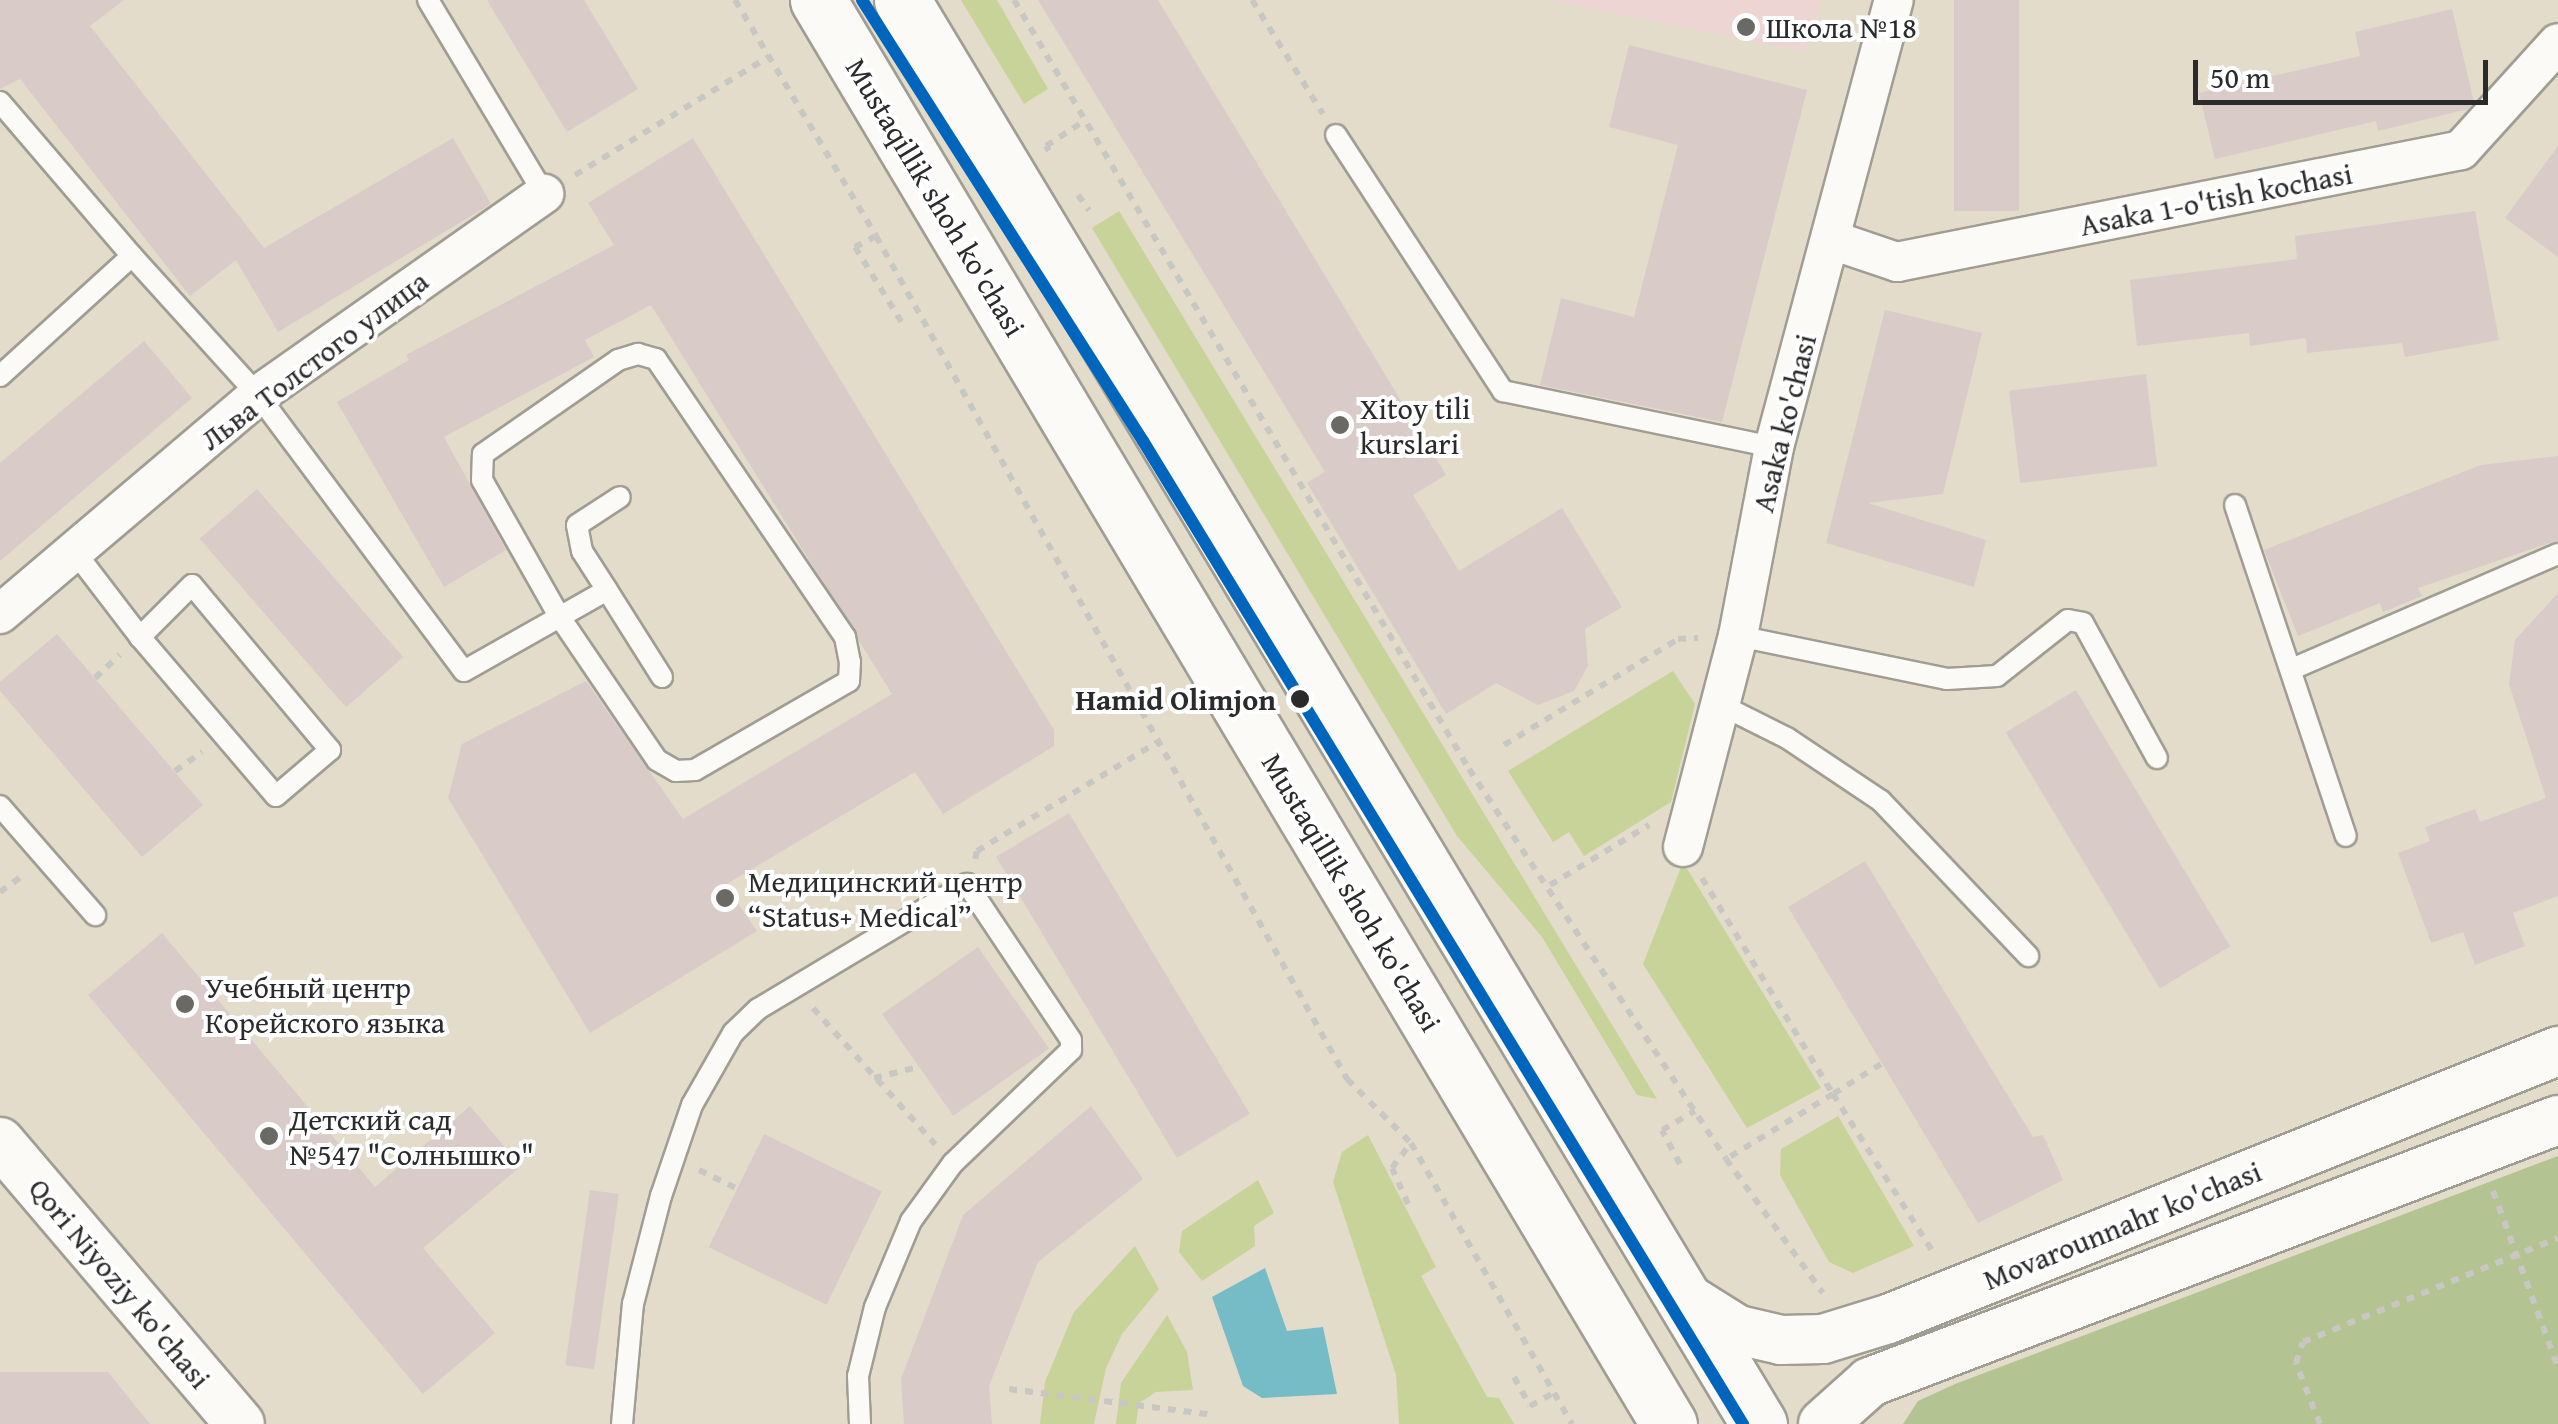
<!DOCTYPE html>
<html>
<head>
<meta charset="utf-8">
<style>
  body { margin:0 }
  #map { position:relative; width:2558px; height:1424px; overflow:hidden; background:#e3dccb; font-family:"Gentium Book Plus",serif }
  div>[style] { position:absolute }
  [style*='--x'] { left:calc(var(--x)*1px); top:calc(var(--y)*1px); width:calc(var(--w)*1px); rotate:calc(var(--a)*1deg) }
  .built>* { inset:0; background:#edd5d3 }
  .green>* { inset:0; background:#c8d39a }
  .forest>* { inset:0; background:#b3c392 }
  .water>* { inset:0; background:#75bcc7 }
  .building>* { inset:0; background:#d9cbc8; transform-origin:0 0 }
  .path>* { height:6px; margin-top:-3px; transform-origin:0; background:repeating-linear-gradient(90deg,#c8c7c2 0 8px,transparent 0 16px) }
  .roads { filter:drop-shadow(2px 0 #a09d93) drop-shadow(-2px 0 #a09d93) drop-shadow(0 2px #a09d93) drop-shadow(0 -2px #a09d93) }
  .service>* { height:20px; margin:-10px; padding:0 10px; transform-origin:10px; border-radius:10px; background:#fbfaf7 }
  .minor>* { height:38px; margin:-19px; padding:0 19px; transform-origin:19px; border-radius:19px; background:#fbfaf7 }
  .tertiary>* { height:48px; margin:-24px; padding:0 24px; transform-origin:24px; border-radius:24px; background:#fbfaf7 }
  .primary>* { height:55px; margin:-27.5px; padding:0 27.5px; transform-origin:27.5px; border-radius:27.5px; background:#fbfaf7 }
  .metro-1>* { height:12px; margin:-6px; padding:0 6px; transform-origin:6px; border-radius:6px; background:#0065bd }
  .dots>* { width:28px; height:28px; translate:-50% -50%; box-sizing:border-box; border:5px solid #fff; border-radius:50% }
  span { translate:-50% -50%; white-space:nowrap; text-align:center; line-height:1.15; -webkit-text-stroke:8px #fff; paint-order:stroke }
  .poi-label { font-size:30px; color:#2b2b2b }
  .left { translate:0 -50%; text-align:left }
  .street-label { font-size:30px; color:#2b2b2b }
  .stop-label { font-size:30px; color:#2b2b2b; font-weight:700 }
  .right { translate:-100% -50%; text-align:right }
  .scale { position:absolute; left:2193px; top:60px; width:295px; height:45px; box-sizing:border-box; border:5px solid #2b2b2b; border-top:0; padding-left:12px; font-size:30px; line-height:35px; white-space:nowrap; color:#2b2b2b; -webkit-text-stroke:8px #fff; paint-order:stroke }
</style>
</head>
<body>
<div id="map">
  <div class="built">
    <i style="clip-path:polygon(1549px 0,1821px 0,1806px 52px)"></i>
  </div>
  <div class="green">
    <i style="clip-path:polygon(961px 0,997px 0,1048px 89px,1024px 104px)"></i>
    <i style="clip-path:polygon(1119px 211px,1657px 1099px,1637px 1095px,1542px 937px,1457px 836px,1092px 228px)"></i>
    <i style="clip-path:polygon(1673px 671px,1695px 704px,1671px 802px,1584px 856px,1569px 832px,1553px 842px,1508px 771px)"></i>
    <i style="clip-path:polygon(1683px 862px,1821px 1088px,1747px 1128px,1643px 964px)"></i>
    <i style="clip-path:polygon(1838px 1116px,1914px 1246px,1853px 1273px,1829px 1262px,1780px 1175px,1781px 1149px)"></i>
    <i style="clip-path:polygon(1368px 1135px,1436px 1267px,1421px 1276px,1487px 1397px,1499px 1398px,1514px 1424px,1399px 1424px,1396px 1375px,1333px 1182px,1342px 1152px)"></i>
    <i style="clip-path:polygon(1258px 1180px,1274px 1213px,1254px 1226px,1255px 1246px,1202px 1281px,1179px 1252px,1182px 1231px)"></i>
    <i style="clip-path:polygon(1135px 1246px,1159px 1289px,1122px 1334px,1106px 1368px,1094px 1424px,1040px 1424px,1045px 1382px,1074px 1312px)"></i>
    <i style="clip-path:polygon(1167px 1315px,1187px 1352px,1193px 1390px,1156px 1392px,1139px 1403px,1136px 1424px,1116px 1424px,1121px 1383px)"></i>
  </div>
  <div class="forest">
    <i style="clip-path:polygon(2558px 1156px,2558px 1424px,1903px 1424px,1918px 1401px,1955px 1384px)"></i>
  </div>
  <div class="water">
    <i style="clip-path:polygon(1265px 1268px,1287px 1331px,1323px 1327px,1337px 1394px,1262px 1398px,1243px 1386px,1212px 1297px)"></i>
  </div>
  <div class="building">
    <i style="clip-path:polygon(0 0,124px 0,90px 26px,264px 248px,453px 138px,491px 204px,278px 332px,236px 260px,190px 296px,20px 79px,0 89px)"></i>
    <i style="clip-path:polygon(487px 0,584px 0,638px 89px,567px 132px)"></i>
    <i style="clip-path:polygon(1038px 0,1158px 0,1446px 475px,1413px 495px,1459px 571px,1562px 508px,1622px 607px,1585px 629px,1588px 666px,1574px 691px,1538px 705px,1496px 683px,1446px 714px,1307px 483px,1325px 472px)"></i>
    <i style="left:1954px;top:0;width:65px;height:211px"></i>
    <i style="clip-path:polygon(2452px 9px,2474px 102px,2468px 109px,2378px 131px,2376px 121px,2215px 159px,2199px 93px,2360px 56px,2355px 32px)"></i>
    <i style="clip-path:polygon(1629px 45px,1807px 90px,1722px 422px,1540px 385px,1561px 298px,1634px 317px,1678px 145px,1609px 127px)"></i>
    <i style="clip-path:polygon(693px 138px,1054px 730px,1054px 746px,943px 814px,915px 772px,725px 885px,757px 931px,590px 1033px,448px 798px,462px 744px,586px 681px,683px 819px,892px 694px,651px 305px,585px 340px,594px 357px,444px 437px,506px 550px,444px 587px,337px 402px,409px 360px,406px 355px,614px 245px,588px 203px)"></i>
    <i style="clip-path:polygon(2558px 146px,2558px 257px,2505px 218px)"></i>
    <i style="clip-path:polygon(2475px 211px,2499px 340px,2405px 357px,2402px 343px,2307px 353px,2306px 338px,2250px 346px,2249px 333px,2137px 346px,2130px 280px,2297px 259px,2295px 236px)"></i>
    <i style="clip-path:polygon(1885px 310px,1982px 333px,1943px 494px,1868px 503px,1986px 540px,1974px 587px,1826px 543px)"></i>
    <i style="clip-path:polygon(144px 341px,192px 398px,0 561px,0 463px)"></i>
    <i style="left:2146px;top:374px;width:93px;height:138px;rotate:83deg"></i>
    <i style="clip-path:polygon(2558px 456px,2558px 540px,2418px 588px,2422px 596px,2383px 612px,2380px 603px,2298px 636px,2264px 550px,2481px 465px)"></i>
    <i style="left:257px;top:489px;width:223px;height:76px;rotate:49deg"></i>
    <i style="clip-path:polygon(2558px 593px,2558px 896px,2513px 913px,2525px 946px,2475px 965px,2463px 932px,2431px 943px,2398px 853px,2430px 841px,2425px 827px,2475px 809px,2480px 822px,2546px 798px,2509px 684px,2515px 640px)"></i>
    <i style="clip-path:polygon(57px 634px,203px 805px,142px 857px,0 691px,0 682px)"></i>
    <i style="left:2076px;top:690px;width:299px;height:82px;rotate:59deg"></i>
    <i style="left:1069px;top:813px;width:351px;height:85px;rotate:59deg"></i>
    <i style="clip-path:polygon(1865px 861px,2033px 1137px,2043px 1135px,2063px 1180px,1978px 1223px,1788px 907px)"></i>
    <i style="clip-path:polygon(162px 933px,375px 1187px,470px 1106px,521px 1166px,423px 1248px,495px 1333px,423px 1394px,88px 995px)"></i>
    <i style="left:978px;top:947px;width:124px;height:117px;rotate:55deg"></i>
    <i style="clip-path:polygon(1091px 1106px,1143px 1179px,1038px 1262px,989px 1386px,992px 1424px,904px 1424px,901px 1379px,963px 1215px)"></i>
    <i style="left:764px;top:1134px;width:131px;height:126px;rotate:26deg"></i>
    <i style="left:590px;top:1190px;width:29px;height:177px;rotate:8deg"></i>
    <i style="clip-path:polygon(0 1372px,108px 1372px,150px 1424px,0 1424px)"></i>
  </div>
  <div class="path">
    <i style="--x:735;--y:0;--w:275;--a:59.1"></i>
    <i style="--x:876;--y:236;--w:966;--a:60.81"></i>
    <i style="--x:1347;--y:1079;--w:91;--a:45"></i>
    <i style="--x:1411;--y:1143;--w:324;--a:60.2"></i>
    <i style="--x:1014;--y:0;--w:894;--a:59.39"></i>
    <i style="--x:1469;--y:769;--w:467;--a:56.6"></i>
    <i style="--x:1726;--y:1159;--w:165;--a:54.1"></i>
    <i style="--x:1252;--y:0;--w:134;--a:58.1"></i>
    <i style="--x:1049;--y:151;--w:6;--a:-121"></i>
    <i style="--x:1046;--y:146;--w:45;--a:-33.3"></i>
    <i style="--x:575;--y:175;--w:228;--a:-31.4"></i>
    <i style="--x:1078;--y:195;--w:19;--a:54"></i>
    <i style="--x:876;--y:236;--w:24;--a:152"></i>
    <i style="--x:855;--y:247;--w:93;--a:58.2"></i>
    <i style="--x:95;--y:678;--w:34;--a:-43"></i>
    <i style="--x:1504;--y:745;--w:204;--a:-31.3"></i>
    <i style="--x:1678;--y:639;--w:20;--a:-3"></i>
    <i style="--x:175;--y:771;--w:33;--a:-35"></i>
    <i style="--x:975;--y:859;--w:8;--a:-76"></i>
    <i style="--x:977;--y:851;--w:215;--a:-31.1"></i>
    <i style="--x:1702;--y:878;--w:253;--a:58.8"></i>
    <i style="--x:1833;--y:1094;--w:125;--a:148.7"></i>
    <i style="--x:1550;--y:885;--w:116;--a:-31.2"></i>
    <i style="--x:0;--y:892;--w:29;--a:-36"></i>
    <i style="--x:813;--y:1008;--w:183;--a:48.1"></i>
    <i style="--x:1881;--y:1064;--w:57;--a:148"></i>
    <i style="--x:1833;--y:1094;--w:189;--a:57.7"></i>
    <i style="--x:874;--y:1078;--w:45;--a:-14"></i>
    <i style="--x:1680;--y:1164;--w:38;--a:-118"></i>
    <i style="--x:1662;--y:1130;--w:38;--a:-30"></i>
    <i style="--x:699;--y:1170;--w:43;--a:26"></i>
    <i style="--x:2493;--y:1191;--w:189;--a:69.8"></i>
    <i style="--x:1408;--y:1204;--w:39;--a:-114"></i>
    <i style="--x:1392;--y:1168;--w:31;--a:-53"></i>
    <i style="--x:1514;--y:1377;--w:33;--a:61"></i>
    <i style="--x:1530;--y:1406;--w:25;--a:-29"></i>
    <i style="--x:1009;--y:1389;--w:207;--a:7.2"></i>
    <i style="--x:2320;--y:1424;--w:66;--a:-111.5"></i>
    <i style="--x:2296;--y:1363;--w:22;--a:-72"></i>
    <i style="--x:2303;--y:1342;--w:275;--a:-22.2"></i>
  </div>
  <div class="roads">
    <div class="service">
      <i style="--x:428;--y:0;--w:226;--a:59.1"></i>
      <i style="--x:0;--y:102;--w:203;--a:49.4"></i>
      <i style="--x:1336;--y:135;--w:306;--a:56.9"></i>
      <i style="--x:1503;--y:391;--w:277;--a:11.7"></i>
      <i style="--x:638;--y:354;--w:19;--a:16"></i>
      <i style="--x:656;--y:359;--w:336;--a:55.8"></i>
      <i style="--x:845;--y:637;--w:25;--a:79"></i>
      <i style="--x:850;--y:662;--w:19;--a:93"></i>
      <i style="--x:849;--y:681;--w:178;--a:150"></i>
      <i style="--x:695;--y:770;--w:19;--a:177"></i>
      <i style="--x:676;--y:771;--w:22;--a:-150"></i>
      <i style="--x:657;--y:760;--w:174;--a:-124.2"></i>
      <i style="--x:559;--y:616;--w:156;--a:-119.5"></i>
      <i style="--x:482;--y:480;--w:26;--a:-88"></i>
      <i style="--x:483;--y:454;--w:165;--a:-34.8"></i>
      <i style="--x:618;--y:360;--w:21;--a:-17"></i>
      <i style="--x:0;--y:376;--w:178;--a:-42.3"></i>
      <i style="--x:132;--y:256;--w:188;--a:47.8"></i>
      <i style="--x:258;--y:395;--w:344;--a:53.3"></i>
      <i style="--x:464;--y:671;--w:164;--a:-29.5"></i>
      <i style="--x:607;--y:590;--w:46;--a:-122.7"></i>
      <i style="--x:582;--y:551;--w:26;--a:-101"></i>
      <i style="--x:577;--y:525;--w:51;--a:-33.1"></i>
      <i style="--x:2235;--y:505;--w:349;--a:71.5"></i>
      <i style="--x:75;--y:552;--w:107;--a:52.6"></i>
      <i style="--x:140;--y:637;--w:209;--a:49.5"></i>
      <i style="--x:276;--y:796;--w:71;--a:-40.4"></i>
      <i style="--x:330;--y:750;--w:215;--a:-129.9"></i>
      <i style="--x:192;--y:585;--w:74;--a:135"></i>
      <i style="--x:607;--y:590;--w:103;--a:57.7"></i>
      <i style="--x:1738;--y:636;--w:213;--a:11.6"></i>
      <i style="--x:1947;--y:679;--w:50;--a:-3.4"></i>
      <i style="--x:1997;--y:676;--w:90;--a:-38.3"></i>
      <i style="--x:2068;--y:620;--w:15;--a:11"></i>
      <i style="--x:2083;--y:623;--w:154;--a:61.3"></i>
      <i style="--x:2292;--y:669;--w:290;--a:-23.4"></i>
      <i style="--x:1721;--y:705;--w:74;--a:26.6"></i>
      <i style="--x:1787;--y:738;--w:113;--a:33.8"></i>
      <i style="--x:1881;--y:801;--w:214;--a:46.5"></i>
      <i style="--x:0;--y:806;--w:145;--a:48.9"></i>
      <i style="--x:622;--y:1424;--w:121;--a:-84.8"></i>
      <i style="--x:633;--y:1304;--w:112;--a:-75.5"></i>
      <i style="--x:661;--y:1196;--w:96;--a:-71.2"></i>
      <i style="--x:692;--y:1105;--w:83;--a:-60.3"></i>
      <i style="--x:733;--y:1033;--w:35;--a:-44"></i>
      <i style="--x:758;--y:1009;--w:244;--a:-30.9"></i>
      <i style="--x:967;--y:884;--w:187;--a:56.3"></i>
      <i style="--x:1071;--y:1040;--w:10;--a:90"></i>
      <i style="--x:1071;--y:1050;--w:163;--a:136.2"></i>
      <i style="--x:953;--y:1163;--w:72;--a:125.9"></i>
      <i style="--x:911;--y:1221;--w:93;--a:112.7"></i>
      <i style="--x:875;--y:1307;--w:71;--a:103.8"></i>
      <i style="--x:858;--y:1376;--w:48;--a:87.6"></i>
    </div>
    <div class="minor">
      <i style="--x:1832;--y:240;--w:69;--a:18.7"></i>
      <i style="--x:1897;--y:262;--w:575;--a:-11.23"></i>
      <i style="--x:2461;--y:150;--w:144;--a:-47.8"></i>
      <i style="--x:0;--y:614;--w:338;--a:-40.3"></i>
      <i style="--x:258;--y:395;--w:350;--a:-35.1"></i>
      <i style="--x:1683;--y:847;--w:218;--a:-75.4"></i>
      <i style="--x:1738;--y:636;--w:192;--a:-79.2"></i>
      <i style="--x:1774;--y:447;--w:463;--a:-75"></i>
    </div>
    <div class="tertiary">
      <i style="--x:0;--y:1142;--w:370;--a:49.6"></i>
      <i style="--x:1685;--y:1297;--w:62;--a:31.9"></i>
      <i style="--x:1738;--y:1330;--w:44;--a:13.1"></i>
      <i style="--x:1781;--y:1340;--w:42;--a:-1.4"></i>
      <i style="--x:1823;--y:1339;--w:68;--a:-17.1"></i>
      <i style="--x:1888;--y:1319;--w:722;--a:-21.8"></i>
      <i style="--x:1823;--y:1424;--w:63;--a:-41.8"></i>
      <i style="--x:1870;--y:1382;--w:736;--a:-20.85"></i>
    </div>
    <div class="primary">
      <i style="--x:818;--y:0;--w:1659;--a:59.14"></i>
      <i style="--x:902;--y:0;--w:1662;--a:58.96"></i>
    </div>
  </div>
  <div class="metro-1">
    <i style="--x:862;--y:0;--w:523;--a:57.5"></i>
    <i style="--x:1143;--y:441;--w:1152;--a:58.6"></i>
  </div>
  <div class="dots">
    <i style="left:1746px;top:27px;background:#6b6963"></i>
    <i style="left:1340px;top:425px;background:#6b6963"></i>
    <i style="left:1300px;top:699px;background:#2b2b2b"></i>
    <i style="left:725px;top:898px;background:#6b6963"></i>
    <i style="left:185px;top:1004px;background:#6b6963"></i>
    <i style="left:269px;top:1136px;background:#6b6963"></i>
  </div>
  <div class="poi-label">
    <span class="left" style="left:1766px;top:27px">Школа №18</span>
    <span class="left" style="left:1360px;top:425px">Xitoy tili<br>kurslari</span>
    <span class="left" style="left:748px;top:898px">Медицинский центр<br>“Status+ Medical”</span>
    <span class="left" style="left:205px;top:1004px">Учебный центр<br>Корейского языка</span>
    <span class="left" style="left:289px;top:1136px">Детский сад<br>№547 "Солнышко"</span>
  </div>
  <div class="street-label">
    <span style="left:936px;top:197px;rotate:59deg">Mustaqillik shoh ko'chasi</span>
    <span style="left:2216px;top:199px;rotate:-11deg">Asaka 1-o'tish kochasi</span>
    <span style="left:314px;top:360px;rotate:-37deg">Льва Толстого улица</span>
    <span style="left:1784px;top:423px;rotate:-76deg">Asaka ko'chasi</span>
    <span style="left:1352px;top:892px;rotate:59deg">Mustaqillik shoh ko'chasi</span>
    <span style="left:2122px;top:1225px;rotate:-22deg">Movarounnahr ko'chasi</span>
    <span style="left:120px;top:1283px;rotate:50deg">Qori Niyoziy ko'chasi</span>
  </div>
  <div class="stop-label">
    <span class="right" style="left:1276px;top:699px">Hamid Olimjon</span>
  </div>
  <div class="scale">50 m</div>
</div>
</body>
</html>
